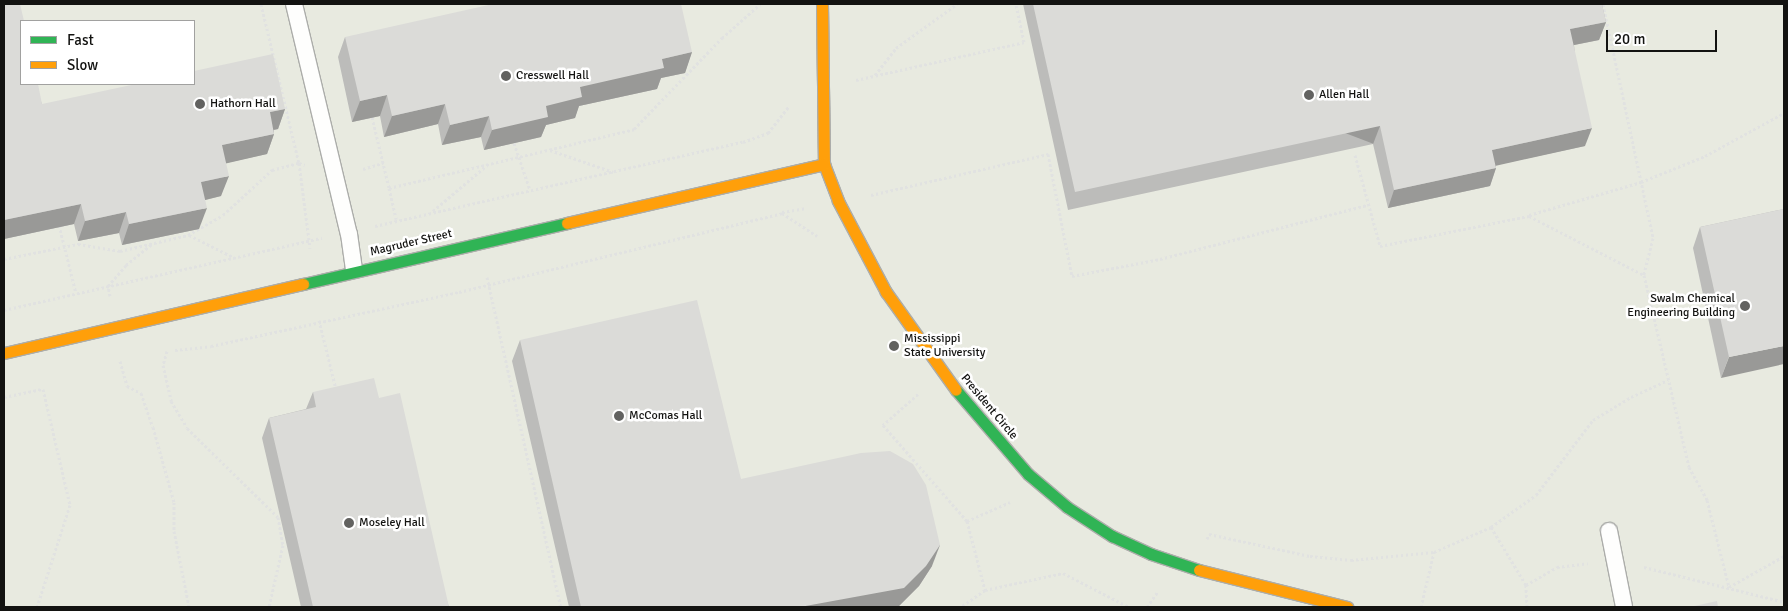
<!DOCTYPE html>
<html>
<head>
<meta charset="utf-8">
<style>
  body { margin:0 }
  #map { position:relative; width:1788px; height:611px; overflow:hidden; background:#f5f6f2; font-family:Signika,sans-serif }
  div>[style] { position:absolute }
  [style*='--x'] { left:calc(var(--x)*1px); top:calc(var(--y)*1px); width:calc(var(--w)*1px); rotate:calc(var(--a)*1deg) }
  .built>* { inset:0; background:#e8eae0 }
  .path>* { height:3px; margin-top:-1.5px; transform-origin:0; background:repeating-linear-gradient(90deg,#e1e2e1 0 2.5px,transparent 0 5px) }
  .roads { filter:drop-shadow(1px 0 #acadaa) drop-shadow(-1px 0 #acadaa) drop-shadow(0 1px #acadaa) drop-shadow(0 -1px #acadaa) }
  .lane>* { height:16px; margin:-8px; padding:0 8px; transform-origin:8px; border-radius:8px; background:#fefefd }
  .fast>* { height:11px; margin:-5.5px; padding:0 5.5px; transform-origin:5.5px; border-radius:5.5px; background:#30b455 }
  .slow>* { height:11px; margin:-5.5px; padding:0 5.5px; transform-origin:5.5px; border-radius:5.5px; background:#ff9f0a }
  .wall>* { inset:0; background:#bcbcba }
  .shaded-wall>* { inset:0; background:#999997; transform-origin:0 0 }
  .building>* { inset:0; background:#dbdbd8 }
  .dots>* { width:14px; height:14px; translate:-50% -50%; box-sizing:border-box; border:2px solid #fff; border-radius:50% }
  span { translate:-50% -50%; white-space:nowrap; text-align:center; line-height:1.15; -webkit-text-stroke:5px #fff; paint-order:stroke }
  .poi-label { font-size:12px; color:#131311 }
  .left { translate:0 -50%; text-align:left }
  .right { translate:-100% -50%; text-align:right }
  .street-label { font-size:12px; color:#131311 }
  .frame { position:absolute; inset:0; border:5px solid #131311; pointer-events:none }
  .legend { position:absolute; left:20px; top:20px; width:175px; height:65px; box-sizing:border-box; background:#fff; border:1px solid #a1a1a0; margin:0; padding:6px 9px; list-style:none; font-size:15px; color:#131311 }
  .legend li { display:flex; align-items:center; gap:10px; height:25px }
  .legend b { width:25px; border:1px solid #a1a1a0 }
  .scale { position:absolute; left:1606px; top:30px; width:111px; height:22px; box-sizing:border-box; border:2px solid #131311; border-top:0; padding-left:6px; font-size:15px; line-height:18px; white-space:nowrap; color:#131311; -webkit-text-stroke:4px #fff; paint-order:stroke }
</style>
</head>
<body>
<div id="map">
  <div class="built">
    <i style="clip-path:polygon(evenodd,4px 4px,1784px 4px,1784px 607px,4px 607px,4px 4px,21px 21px,194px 21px,194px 84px,21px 84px,21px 21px)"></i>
  </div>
  <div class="path">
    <i style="--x:261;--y:4;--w:163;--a:76.6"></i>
    <i style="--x:299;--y:163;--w:86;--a:82.6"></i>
    <i style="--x:1603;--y:4;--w:239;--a:77.9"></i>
    <i style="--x:1653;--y:238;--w:38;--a:104"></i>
    <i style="--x:1644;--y:275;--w:197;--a:76.8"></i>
    <i style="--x:1689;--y:467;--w:38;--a:61"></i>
    <i style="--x:1707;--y:500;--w:90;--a:75.8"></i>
    <i style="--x:1729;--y:587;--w:63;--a:-29.4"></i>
    <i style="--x:875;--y:75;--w:34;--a:-52"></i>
    <i style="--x:896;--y:48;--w:75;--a:-35.8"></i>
    <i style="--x:856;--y:80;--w:172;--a:-12.7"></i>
    <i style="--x:1024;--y:42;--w:39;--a:-102"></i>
    <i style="--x:372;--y:117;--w:73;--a:76.5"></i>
    <i style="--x:389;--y:188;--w:252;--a:-13.5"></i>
    <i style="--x:634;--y:129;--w:127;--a:-46"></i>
    <i style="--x:722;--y:38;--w:51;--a:-41.8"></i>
    <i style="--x:514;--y:143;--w:50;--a:71.2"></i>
    <i style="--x:550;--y:150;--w:67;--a:19.2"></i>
    <i style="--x:1355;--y:155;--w:94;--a:74.6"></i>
    <i style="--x:1380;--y:246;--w:152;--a:-11.4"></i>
    <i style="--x:1529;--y:216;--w:129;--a:27.2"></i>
    <i style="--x:363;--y:169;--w:21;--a:-17"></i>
    <i style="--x:389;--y:188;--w:32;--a:77"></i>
    <i style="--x:871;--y:195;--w:182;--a:-13"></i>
    <i style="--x:1048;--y:154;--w:124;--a:78.9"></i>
    <i style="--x:1072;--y:276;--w:90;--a:-10.9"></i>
    <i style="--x:1160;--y:259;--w:215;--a:-14.6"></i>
    <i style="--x:433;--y:211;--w:71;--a:-40.4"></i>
    <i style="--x:782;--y:212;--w:25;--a:-9"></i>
    <i style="--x:1529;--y:215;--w:117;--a:-16.4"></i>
    <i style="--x:1641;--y:182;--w:69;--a:-22.1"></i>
    <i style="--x:1705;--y:156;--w:90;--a:-28.6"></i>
    <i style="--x:59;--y:225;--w:70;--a:76"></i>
    <i style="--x:375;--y:226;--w:377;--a:-12.9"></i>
    <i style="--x:743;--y:142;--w:27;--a:-20"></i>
    <i style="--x:768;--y:133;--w:34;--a:-52"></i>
    <i style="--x:189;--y:235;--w:49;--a:26.6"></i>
    <i style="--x:4;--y:259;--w:76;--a:-11.5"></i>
    <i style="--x:78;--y:244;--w:43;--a:9.5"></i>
    <i style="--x:120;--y:251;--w:70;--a:-13.2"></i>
    <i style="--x:188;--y:235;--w:40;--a:-29.7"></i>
    <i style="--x:223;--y:215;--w:67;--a:-42.6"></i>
    <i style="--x:272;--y:170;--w:28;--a:-15"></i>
    <i style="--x:299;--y:163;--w:6;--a:18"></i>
    <i style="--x:487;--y:277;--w:338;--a:77.4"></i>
    <i style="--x:110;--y:296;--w:10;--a:-101"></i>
    <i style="--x:108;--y:286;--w:28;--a:-49"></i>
    <i style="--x:126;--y:265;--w:33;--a:-39"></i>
    <i style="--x:4;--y:310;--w:326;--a:-12.8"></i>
    <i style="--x:319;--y:320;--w:71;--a:76.2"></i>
    <i style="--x:175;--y:350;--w:36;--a:-6"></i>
    <i style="--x:211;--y:346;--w:254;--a:-12.3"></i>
    <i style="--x:459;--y:292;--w:333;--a:-13.7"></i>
    <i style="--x:782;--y:213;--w:42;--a:33.3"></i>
    <i style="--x:167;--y:351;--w:15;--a:106"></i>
    <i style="--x:163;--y:365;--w:37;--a:77"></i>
    <i style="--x:171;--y:401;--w:31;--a:59"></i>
    <i style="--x:187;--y:428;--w:127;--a:44.4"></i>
    <i style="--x:278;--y:517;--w:28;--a:80"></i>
    <i style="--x:283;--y:545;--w:64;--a:102.7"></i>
    <i style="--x:120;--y:361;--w:26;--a:74"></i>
    <i style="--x:127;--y:386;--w:16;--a:27"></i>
    <i style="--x:141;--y:393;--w:36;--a:71"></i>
    <i style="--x:153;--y:427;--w:78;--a:74.4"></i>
    <i style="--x:174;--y:502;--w:29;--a:90"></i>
    <i style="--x:174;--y:531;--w:77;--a:78.8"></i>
    <i style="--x:918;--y:394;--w:47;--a:138.5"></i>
    <i style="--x:883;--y:425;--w:128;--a:48.8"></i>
    <i style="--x:967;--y:521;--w:71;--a:75.4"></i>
    <i style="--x:985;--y:590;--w:29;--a:145"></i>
    <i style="--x:4;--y:397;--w:40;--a:-12"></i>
    <i style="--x:43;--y:389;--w:119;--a:76.9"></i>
    <i style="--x:70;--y:505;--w:107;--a:107.9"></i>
    <i style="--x:967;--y:521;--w:47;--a:-23.8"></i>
    <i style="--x:1491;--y:527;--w:55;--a:-35.4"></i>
    <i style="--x:1536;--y:495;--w:94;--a:-52.8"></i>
    <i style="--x:1593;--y:420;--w:44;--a:-31.2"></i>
    <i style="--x:1631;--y:397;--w:41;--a:-24.7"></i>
    <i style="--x:1207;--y:539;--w:5;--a:-68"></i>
    <i style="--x:1209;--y:534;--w:103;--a:12.3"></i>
    <i style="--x:1310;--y:556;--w:41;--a:5.6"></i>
    <i style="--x:1351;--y:560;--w:83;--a:-5.5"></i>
    <i style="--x:1644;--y:567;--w:144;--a:14"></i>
    <i style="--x:985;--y:590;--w:80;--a:-12.3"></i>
    <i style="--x:1063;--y:573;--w:74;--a:27.3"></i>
    <i style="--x:1147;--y:607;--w:19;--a:-55"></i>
    <i style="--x:1421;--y:607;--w:57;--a:-76.7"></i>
    <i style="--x:1434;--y:552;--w:62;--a:-23.7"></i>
    <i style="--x:1491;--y:527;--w:68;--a:58.9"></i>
    <i style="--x:1527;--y:607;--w:22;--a:-93"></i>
    <i style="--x:1526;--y:585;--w:36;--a:-30"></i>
    <i style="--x:1557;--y:567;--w:31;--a:-7"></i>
  </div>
  <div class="roads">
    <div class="lane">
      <i style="--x:294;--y:4;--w:236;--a:76.6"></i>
      <i style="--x:349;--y:234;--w:36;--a:82"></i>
      <i style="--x:1609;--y:531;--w:77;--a:78.8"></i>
    </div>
    <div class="fast">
      <i style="--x:303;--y:284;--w:271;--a:-13"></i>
      <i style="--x:956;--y:390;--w:111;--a:49.4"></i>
      <i style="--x:1028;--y:474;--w:51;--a:40.2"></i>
      <i style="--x:1067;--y:507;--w:54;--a:32.8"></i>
      <i style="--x:1112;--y:536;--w:43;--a:24.8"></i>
      <i style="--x:1151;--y:554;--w:51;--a:18.4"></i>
    </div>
    <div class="slow">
      <i style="--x:822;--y:4;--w:160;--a:89.3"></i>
      <i style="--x:824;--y:164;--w:40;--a:69"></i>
      <i style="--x:838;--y:201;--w:103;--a:62.2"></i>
      <i style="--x:886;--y:292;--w:120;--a:54.5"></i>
      <i style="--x:567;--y:223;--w:264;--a:-12.9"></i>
      <i style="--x:4;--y:353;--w:307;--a:-13"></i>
      <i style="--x:1199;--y:570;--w:153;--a:14"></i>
    </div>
  </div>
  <div class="wall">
    <i style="clip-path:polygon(4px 4px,42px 104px,285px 109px,278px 129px,274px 130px,274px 134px,267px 154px,226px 163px,221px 196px,205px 200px,199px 229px,122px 245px,119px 233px,78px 241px,74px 224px,4px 239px)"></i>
    <i style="clip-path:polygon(1023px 4px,1602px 4px,1606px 22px,1599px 40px,1574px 45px,1585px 146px,1496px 165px,1496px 168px,1490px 186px,1388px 208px,1373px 144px,1068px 210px)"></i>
    <i style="clip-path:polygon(345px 37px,692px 52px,685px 73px,661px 78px,657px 89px,579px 106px,575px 118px,546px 125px,541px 137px,484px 150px,481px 137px,442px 145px,438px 124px,384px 137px,380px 116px,352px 122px,338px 57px)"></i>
    <i style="clip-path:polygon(1784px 209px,1721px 378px,1693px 248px,1700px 227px)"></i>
    <i style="clip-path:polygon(520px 340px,741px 479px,932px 566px,919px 586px,898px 607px,569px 607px,512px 361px)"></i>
    <i style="clip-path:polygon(313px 392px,379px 398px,449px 607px,301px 607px,262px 438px,269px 418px,306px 409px)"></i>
  </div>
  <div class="shaded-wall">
    <i style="clip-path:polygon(1606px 22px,1599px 40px,1564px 47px,1570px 29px)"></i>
    <i style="clip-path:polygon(692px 52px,685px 73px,661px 78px,657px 89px,579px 106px,575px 118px,546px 125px,541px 137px,484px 150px,492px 130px,580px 87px,662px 59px)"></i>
    <i style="clip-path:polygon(387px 95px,380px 116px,352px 122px,360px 101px)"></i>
    <i style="clip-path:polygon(445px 104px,438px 124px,384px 137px,392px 116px)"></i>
    <i style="clip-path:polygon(285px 109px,278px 129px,262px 132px,270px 112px)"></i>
    <i style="clip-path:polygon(489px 116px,481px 137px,442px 145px,450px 125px)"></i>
    <i style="left:1380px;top:126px;width:19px;height:312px;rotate:111deg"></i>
    <i style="clip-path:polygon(1592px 128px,1585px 146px,1486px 168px,1492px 150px)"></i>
    <i style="clip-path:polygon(274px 134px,267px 154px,215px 166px,222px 145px)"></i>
    <i style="clip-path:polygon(1496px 168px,1490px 186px,1388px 208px,1394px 190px)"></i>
    <i style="clip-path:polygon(229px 176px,221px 196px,193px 203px,201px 182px)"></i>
    <i style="clip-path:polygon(81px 204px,74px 224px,4px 239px,4px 220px)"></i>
    <i style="clip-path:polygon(207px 208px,199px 229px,122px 245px,129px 224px)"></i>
    <i style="clip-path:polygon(126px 212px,119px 233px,78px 241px,85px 221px)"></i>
    <i style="clip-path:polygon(1784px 346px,1784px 364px,1721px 378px,1729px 357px)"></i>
    <i style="clip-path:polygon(940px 545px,932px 566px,919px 586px,898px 607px,800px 607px)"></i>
  </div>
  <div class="building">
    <i style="clip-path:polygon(4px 4px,20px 4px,24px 21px,21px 21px,21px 84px,38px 84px,42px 104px,136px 84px,194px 84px,194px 71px,273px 54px,285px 109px,270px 112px,274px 134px,222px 145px,229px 176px,201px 182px,207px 208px,129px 224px,126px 212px,85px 221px,81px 204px,4px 220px)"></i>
    <i style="clip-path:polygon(493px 4px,681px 4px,692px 52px,662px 59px,664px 68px,580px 87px,582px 97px,546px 106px,548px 117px,492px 130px,489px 116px,450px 125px,445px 104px,392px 116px,387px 95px,360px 101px,345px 37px)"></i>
    <i style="clip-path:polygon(1033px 4px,1602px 4px,1606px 22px,1570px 29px,1592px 128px,1492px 150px,1496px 168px,1394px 190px,1380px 126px,1075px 192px)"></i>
    <i style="clip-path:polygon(1784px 209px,1784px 346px,1729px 357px,1700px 227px)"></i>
    <i style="clip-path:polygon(697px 300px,741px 479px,861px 453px,890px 451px,913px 464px,926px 485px,940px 545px,926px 566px,904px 588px,800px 607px,581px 607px,520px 340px)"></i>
    <i style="clip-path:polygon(374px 378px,379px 398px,400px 393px,449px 607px,313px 607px,269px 418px,316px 407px,313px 392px)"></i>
    <i style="clip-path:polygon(1717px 601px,1718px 607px,1690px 607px)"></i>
  </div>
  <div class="dots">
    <i style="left:506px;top:76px;background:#626260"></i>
    <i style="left:1309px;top:95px;background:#626260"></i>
    <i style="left:200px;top:104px;background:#626260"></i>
    <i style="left:1745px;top:306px;background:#626260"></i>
    <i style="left:894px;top:346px;background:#626260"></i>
    <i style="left:619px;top:416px;background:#626260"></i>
    <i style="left:349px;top:523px;background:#626260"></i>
  </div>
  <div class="poi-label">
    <span class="left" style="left:516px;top:76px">Cresswell Hall</span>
    <span class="left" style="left:1319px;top:95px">Allen Hall</span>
    <span class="left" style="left:210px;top:104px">Hathorn Hall</span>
    <span class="right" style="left:1735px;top:306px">Swalm Chemical<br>Engineering Building</span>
    <span class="left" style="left:904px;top:346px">Mississippi<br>State University</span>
    <span class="left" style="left:629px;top:416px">McComas Hall</span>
    <span class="left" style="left:359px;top:523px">Moseley Hall</span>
  </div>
  <div class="street-label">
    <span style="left:411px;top:243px;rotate:-13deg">Magruder Street</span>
    <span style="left:989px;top:407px;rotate:50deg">President Circle</span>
  </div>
  <div class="frame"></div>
  <ul class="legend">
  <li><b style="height:6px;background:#30b455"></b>Fast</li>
  <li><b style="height:6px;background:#ff9f0a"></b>Slow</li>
  </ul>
  <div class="scale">20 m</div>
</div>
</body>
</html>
